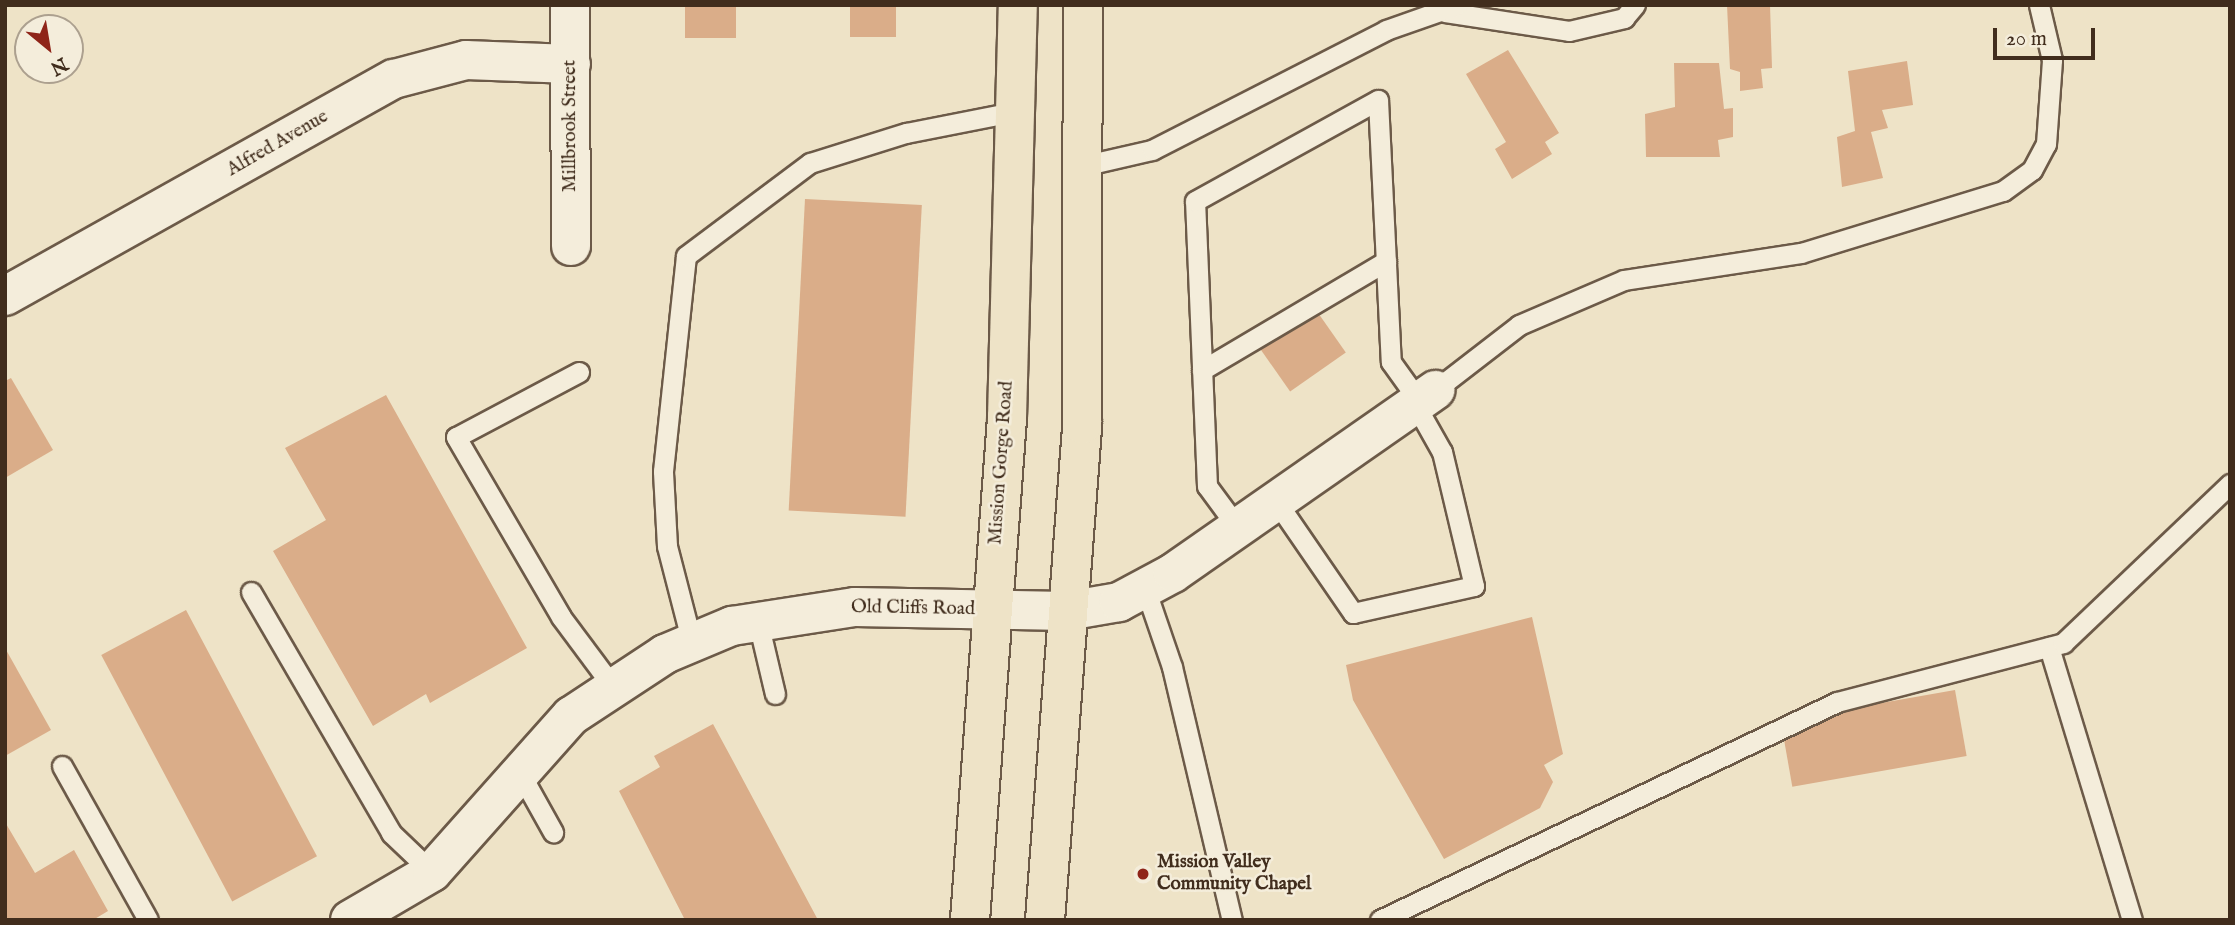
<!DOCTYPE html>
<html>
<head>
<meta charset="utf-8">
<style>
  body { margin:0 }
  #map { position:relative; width:2235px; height:925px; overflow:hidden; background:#eee3c7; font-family:"IM FELL English",serif }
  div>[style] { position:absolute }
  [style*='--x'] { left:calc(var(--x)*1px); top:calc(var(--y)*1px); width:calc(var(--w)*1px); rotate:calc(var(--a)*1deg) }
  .building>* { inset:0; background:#daad89; transform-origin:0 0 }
  .roads { filter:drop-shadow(2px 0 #6c5a48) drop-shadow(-2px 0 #6c5a48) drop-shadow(0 2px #6c5a48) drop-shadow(0 -2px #6c5a48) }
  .lane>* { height:19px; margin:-9.5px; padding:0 9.5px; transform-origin:9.5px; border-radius:9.5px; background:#f4eddb }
  .street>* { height:38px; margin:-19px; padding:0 19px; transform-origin:19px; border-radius:19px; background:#f4eddb }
  .primary>* { height:38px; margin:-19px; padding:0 19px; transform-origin:19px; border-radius:19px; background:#eee3c7 }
  .dots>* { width:19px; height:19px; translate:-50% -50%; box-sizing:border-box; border:4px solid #f4eddb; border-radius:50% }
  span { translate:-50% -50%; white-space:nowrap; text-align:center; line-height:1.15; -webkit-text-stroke:5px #f4eddb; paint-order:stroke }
  .street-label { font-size:19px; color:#412d1d }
  .poi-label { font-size:19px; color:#412d1d; font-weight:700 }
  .left { translate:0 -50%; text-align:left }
  .frame { position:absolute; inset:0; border:7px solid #412d1d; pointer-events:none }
  .north { position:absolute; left:14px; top:14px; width:70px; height:70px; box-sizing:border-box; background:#f4eddb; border:2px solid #aca08f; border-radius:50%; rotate:150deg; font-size:19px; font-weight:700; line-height:28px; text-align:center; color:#412d1d }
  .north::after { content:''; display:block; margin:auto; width:24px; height:32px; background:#8f2418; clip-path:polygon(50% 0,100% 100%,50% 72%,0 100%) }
  .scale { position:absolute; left:1993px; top:28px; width:102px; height:32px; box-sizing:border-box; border:4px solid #412d1d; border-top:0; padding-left:9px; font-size:21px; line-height:24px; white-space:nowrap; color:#412d1d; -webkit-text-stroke:5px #f4eddb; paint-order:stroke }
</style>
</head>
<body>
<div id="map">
  <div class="building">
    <i style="left:685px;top:5px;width:51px;height:33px"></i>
    <i style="left:850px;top:5px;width:46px;height:32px"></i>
    <i style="clip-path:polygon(1727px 5px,1770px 5px,1772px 68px,1761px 69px,1763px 88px,1740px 91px,1740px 72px,1730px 69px)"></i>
    <i style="clip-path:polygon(1508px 50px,1559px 133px,1545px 142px,1552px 154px,1512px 179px,1495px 149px,1506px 142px,1466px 74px)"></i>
    <i style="clip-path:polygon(1907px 61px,1913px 105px,1882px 110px,1888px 128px,1871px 132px,1883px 178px,1842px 187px,1837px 137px,1855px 131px,1848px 71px)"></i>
    <i style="clip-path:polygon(1674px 63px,1719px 63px,1724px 109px,1733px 108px,1733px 137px,1718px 140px,1720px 157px,1646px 157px,1645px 114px,1675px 107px)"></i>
    <i style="left:805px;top:199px;width:117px;height:312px;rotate:3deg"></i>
    <i style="left:1316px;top:310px;width:52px;height:68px;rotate:55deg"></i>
    <i style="clip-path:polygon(11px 378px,53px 450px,5px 478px,5px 381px)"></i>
    <i style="clip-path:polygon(386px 395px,527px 648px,430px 703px,426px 694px,373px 726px,273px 551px,326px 520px,285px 448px)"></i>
    <i style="left:186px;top:610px;width:279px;height:96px;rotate:62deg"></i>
    <i style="clip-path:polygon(1532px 617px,1563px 754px,1544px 765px,1553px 782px,1540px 808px,1444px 859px,1353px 700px,1346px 665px)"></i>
    <i style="clip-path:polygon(5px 648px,51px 730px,5px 756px)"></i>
    <i style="left:1955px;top:690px;width:67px;height:177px;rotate:80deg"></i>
    <i style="clip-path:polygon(713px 724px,733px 761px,818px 920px,685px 920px,619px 791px,660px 767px,654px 756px)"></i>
    <i style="clip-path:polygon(5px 822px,35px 873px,74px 850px,108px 911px,93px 920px,5px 920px)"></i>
  </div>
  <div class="roads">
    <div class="lane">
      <i style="--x:1445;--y:12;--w:125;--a:8.7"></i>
      <i style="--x:1569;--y:31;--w:57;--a:-13.3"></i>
      <i style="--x:1624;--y:18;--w:17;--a:-50"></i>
      <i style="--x:1082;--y:166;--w:72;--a:-12.9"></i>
      <i style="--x:1152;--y:150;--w:263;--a:-27.1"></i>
      <i style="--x:1386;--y:30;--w:75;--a:-19.4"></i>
      <i style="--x:1202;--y:370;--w:214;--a:-30.6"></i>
      <i style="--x:579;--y:372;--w:139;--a:152.1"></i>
      <i style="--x:456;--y:437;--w:208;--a:59.7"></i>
      <i style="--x:561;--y:617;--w:89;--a:53.3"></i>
      <i style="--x:1435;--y:390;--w:106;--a:-37.7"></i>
      <i style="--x:1519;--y:325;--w:114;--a:-23.2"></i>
      <i style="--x:1624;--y:280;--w:179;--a:-8.7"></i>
      <i style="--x:1801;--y:253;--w:211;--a:-17.1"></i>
      <i style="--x:2003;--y:191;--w:36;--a:-36"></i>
      <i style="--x:2032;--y:170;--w:30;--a:-62"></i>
      <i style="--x:2046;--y:144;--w:84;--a:-85.9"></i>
      <i style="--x:2052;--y:60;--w:57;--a:-103.3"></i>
      <i style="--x:1276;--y:501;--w:136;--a:55.5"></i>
      <i style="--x:1353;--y:613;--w:124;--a:-12.6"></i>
      <i style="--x:1474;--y:586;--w:138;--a:-103.4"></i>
      <i style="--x:1442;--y:452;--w:55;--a:-119.4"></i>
      <i style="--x:1238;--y:528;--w:52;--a:-126.4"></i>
      <i style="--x:1207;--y:486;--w:285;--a:-92.4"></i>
      <i style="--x:1195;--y:201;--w:209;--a:-28.9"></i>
      <i style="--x:1378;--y:100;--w:262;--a:87.2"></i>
      <i style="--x:1391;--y:362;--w:48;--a:54.3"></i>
      <i style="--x:1145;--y:588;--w:83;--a:71.1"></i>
      <i style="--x:1172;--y:667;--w:260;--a:76.7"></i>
      <i style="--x:251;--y:592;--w:279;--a:59.8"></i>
      <i style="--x:391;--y:833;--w:57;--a:43.6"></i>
      <i style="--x:758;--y:622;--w:74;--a:76.7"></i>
      <i style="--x:692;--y:643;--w:100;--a:-104.5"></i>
      <i style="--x:667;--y:546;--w:75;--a:-93.1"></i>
      <i style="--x:663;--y:471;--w:216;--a:-83.9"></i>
      <i style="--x:686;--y:256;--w:155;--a:-36.9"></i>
      <i style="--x:810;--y:163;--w:101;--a:-17.4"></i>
      <i style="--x:906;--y:133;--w:114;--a:-11.1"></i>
      <i style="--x:2049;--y:647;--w:285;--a:73.1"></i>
      <i style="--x:62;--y:766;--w:176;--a:60.8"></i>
      <i style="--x:520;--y:773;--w:68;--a:60.8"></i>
      <i style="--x:1380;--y:920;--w:506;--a:-25.5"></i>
      <i style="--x:1837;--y:702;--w:234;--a:-14.6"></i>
      <i style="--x:2063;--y:643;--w:231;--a:-43.6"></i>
    </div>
    <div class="street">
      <i style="--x:570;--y:5;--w:241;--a:89.8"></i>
      <i style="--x:5;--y:296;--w:445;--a:-29.2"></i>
      <i style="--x:394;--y:79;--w:74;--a:-14.8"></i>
      <i style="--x:466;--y:60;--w:105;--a:2.2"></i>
      <i style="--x:350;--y:920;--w:95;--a:-30.3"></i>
      <i style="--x:432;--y:872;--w:209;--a:-48.3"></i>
      <i style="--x:571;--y:716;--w:113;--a:-33.4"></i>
      <i style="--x:665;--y:654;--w:73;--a:-22.7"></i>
      <i style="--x:732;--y:626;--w:124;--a:-8.8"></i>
      <i style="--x:855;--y:607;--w:212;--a:1.1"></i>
      <i style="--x:1067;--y:611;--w:53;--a:-9.8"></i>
      <i style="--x:1119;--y:602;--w:61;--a:-28.2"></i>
      <i style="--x:1173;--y:573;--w:320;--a:-34.9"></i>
    </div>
    <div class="primary">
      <i style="--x:970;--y:920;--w:503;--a:-85.78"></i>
      <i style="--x:1007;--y:418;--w:413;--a:-88.5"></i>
      <i style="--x:1045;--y:920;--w:497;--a:-85.7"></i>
      <i style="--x:1082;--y:424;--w:419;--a:-89.9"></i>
    </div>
  </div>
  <div class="dots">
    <i style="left:1143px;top:874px;background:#8f2418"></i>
  </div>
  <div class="street-label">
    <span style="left:571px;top:126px;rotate:-90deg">Millbrook Street</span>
    <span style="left:278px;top:144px;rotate:-30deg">Alfred Avenue</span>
    <span style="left:1002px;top:463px;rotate:-86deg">Mission Gorge Road</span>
    <span style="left:913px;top:609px;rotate:1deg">Old Cliffs Road</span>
  </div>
  <div class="poi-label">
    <span class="left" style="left:1157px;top:874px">Mission Valley<br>Community Chapel</span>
  </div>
  <div class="frame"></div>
  <div class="north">N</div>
  <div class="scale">20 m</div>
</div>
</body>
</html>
